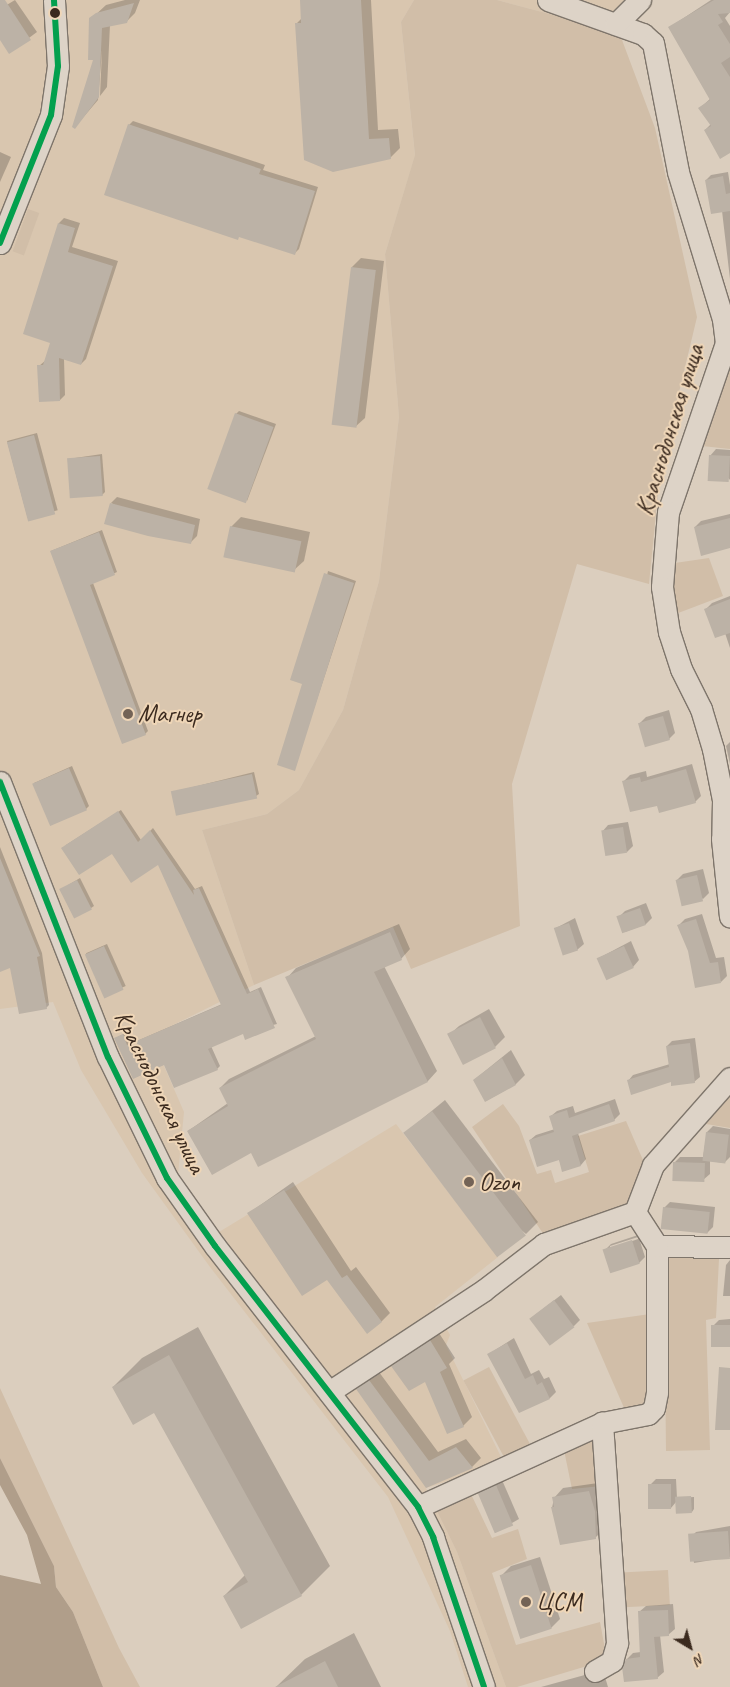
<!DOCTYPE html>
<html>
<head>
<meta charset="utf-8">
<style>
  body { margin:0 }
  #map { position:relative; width:730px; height:1687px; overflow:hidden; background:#dbcebe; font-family:Caveat,sans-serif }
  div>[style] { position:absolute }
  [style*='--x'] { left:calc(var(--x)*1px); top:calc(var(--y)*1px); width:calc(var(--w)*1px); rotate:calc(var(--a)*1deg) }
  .built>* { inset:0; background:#d9c6af }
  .green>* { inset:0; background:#d1bea8; transform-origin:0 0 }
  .water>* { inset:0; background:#b09e8a }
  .shadow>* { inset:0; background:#0003; transform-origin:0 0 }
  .building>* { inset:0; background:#bcb2a6; transform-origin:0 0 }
  .roads { filter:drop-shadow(1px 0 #7e756b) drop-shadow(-1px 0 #7e756b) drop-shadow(0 1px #7e756b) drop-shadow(0 -1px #7e756b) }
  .minor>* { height:21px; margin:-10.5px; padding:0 10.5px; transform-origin:10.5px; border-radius:10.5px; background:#ddd3c7 }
  .bus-1>* { height:6px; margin:-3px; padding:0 3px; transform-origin:3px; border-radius:3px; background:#03a04e }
  .dots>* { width:14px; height:14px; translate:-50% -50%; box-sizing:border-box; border:2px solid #efd6b7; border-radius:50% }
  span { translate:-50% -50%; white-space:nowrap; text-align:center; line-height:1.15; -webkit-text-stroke:4px #efd6b7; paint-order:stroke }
  .street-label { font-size:25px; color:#3b2a1e }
  .poi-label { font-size:25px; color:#3b2a1e }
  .left { translate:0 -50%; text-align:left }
  .north { position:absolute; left:665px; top:1622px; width:50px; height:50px; -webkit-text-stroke:4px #efd6b7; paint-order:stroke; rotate:143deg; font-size:14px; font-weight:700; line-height:20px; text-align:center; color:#3b2a1e }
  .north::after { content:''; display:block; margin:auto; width:18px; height:22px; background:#3b2a1e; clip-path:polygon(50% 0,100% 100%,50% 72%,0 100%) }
</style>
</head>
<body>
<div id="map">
  <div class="built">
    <i style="clip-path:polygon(0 0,414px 0,401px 22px,415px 156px,385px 254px,399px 417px,379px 581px,343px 710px,299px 790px,267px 814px,202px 830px,254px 985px,151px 1036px,184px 1112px,178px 1174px,219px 1232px,396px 1124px,498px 1257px,435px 1307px,450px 1335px,446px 1345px,504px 1463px,426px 1488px,457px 1552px,506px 1687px,468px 1687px,450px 1631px,388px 1497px,210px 1267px,142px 1173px,81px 1070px,53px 1002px,0 1009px)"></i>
    <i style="clip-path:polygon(497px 0,640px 0,595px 26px)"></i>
  </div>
  <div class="green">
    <i style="clip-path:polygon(414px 0,497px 0,595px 26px,616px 24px,655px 128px,697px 317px,660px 472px,649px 584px,577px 564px,512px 784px,520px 926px,411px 969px,393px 927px,254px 985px,202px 830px,267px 814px,299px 790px,343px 710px,379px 581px,399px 417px,385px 254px,415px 155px,401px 22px)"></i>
    <i style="left:28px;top:209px;width:12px;height:45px;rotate:20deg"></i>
    <i style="clip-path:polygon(721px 366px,730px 368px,730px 449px,693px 445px)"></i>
    <i style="clip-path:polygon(709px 558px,723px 596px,673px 615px,668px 564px)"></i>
    <i style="clip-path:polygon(730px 1088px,730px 1128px,700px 1123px)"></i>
    <i style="clip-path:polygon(503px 1104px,519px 1126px,537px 1174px,551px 1170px,555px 1183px,589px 1172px,578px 1136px,626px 1121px,646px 1167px,631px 1209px,544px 1235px,472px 1127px)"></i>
    <i style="clip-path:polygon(664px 1254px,719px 1259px,716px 1318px,706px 1320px,710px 1450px,666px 1451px)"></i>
    <i style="clip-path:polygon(650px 1314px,654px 1371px,644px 1407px,625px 1410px,587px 1323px)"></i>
    <i style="left:489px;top:1367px;width:93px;height:29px;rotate:62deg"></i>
    <i style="clip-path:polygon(0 1388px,119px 1648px,140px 1687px,103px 1687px,73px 1612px,56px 1587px,54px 1566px,0 1458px)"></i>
    <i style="clip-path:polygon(598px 1433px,601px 1486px,572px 1489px,565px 1455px,567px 1445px)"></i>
    <i style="clip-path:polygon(470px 1492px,492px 1538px,518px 1529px,527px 1559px,492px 1573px,516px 1645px,600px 1622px,607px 1660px,517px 1687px,506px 1687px,457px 1552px,436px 1509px)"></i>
    <i style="left:668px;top:1570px;width:35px;height:51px;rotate:87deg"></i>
  </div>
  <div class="water">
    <i style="clip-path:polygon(0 1458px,54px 1566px,56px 1587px,73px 1612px,103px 1687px,0 1687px,0 1575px,41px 1584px,27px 1535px,0 1485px)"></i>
  </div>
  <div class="shadow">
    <i style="clip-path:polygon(15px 0,37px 32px,10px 52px,0 38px,0 9px)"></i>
    <i style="clip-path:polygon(125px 0,140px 0,135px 13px,126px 22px,110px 25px,107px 87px,100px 96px,102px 50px,98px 100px,75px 127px,95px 59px,91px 19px,106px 5px)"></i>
    <i style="clip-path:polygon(302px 0,371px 0,378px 130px,398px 129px,400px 148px,390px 158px,333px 171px,296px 24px,302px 18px)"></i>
    <i style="clip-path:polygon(711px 0,730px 0,730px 12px,725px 18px,730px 26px,730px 152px,705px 130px,711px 124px,700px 108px,711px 98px,670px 27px)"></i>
    <i style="clip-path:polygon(133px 121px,265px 165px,263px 170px,318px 187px,299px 249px,295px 253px,129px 125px)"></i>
    <i style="clip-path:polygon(0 152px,11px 157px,0 182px)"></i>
    <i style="clip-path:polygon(728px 172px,730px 185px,730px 279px,722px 211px,706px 180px,711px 175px)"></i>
    <i style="clip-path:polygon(64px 218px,80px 223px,72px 247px,118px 261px,86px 359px,81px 364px,64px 359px,65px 395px,60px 400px,39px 366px,46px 360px,52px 342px,59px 223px)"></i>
    <i style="clip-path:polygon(361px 258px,384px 261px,365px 418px,355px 427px,352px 267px)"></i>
    <i style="clip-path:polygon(239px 411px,276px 424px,247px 501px,236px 414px)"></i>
    <i style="left:37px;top:433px;width:80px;height:31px;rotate:75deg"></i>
    <i style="clip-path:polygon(716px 449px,730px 450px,730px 480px,710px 456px)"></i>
    <i style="clip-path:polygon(102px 454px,105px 492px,102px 495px,68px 459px)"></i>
    <i style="clip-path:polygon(117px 497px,200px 519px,197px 536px,191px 542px,111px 503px)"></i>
    <i style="clip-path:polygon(730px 514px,730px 547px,695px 527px,701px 521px)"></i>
    <i style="clip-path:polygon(241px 517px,310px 532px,304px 561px,294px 570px,231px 527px)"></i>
    <i style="clip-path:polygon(102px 530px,117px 572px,93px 583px,148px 731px,145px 734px,51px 551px)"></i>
    <i style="clip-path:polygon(328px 571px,356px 581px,294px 769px,304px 683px)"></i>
    <i style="clip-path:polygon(730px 596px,730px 648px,725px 633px,706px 609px,712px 603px)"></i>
    <i style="clip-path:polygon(669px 710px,675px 733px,669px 739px,640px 723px,646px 717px)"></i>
    <i style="clip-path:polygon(730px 742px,730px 764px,726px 746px)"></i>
    <i style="clip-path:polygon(692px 764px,701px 796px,695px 802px,658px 805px,624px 781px,630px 775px,646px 771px,647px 777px)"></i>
    <i style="clip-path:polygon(72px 766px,89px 806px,86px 809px,34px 783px)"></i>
    <i style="clip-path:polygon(254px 772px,259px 794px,256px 796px,173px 792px)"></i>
    <i style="clip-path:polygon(121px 810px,141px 840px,153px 828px,195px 889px,202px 886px,250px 992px,261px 987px,277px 1024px,243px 1032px,211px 1046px,220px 1066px,217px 1069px,165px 1064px,133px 1078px,116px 1038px,125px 1033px,130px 1044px,222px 1004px,158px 863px,66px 845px)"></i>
    <i style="clip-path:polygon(628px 822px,633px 846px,627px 852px,602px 832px,608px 825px)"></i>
    <i style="clip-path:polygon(0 847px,42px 953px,49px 1005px,46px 1008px,11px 967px,0 963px)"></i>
    <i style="clip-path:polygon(703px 869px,709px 893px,703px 899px,677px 880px,683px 874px)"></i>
    <i style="clip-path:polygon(80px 878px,94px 906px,91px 908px,60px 890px)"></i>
    <i style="clip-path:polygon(646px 903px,652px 918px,646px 924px,625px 932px,619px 917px,625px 911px)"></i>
    <i style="clip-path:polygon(702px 914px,716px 958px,724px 957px,727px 976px,721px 982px,679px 925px,685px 919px)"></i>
    <i style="clip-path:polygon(575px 918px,584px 944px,577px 950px,556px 928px)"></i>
    <i style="clip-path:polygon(399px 924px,410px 949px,401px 959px,384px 966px,437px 1071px,428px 1081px,259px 1165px,251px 1151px,188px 1131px,228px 1103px,220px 1088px,229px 1079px,316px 1036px,287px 978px,296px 968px)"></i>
    <i style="clip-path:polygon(631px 941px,639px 960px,633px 967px,599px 958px)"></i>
    <i style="left:107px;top:944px;width:46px;height:23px;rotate:66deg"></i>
    <i style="clip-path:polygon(489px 1009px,505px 1037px,495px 1047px,464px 1062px,449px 1035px,459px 1026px)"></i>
    <i style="clip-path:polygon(695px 1038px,700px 1077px,694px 1082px,628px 1081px,633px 1075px,670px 1064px,667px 1046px,672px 1041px)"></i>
    <i style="clip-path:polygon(511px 1050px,525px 1075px,516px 1084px,486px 1101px,474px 1080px)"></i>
    <i style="clip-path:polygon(615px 1099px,620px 1114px,614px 1120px,578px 1133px,586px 1159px,581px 1165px,563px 1171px,559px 1159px,530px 1140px,536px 1135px,555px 1129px,551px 1116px,557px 1111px,573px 1106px,575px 1113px)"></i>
    <i style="clip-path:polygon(445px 1100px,538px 1222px,526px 1234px,405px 1133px)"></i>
    <i style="clip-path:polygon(713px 1126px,730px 1129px,730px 1157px,724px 1163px,710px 1161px,710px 1174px,703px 1180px,674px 1163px,680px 1157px,703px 1157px,707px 1132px)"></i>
    <i style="clip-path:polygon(293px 1182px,351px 1271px,356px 1267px,390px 1313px,381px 1322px,249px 1213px)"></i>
    <i style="clip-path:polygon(670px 1202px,715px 1207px,713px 1227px,707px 1233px,664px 1208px)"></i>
    <i style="clip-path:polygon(evenodd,638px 1235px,645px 1257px,639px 1263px,605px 1250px,611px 1244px,638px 1235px,638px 1237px,638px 1239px,610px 1249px,610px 1246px,638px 1237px)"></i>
    <i style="clip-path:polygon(730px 1260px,730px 1296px,723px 1296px,726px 1265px)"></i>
    <i style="clip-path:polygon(561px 1295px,580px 1320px,574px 1326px,530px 1319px)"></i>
    <i style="clip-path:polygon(730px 1319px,730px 1346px,713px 1326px,719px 1320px)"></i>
    <i style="clip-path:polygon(198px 1327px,330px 1566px,301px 1595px,224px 1596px,245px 1575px,155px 1412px,113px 1387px,142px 1358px)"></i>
    <i style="clip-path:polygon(439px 1333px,455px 1358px,449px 1364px,472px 1417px,463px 1426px,425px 1380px,393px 1366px)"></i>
    <i style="clip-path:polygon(514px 1338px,531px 1374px,539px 1370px,544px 1379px,549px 1377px,556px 1392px,550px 1398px,519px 1411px,489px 1354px)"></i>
    <i style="clip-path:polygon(379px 1372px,438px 1452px,466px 1439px,481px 1458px,472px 1467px,426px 1486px,358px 1389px)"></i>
    <i style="clip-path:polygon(656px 1479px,676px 1479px,677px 1498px,694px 1497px,694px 1509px,692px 1512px,676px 1502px,671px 1508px,650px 1485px)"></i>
    <i style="clip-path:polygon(502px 1480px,519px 1519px,496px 1532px,479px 1494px)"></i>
    <i style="clip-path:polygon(598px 1483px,605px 1528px,595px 1538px,552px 1508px,554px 1498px,563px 1488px)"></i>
    <i style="clip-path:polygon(730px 1526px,730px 1557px,694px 1563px,690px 1538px,696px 1532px)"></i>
    <i style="clip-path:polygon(540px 1557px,560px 1619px,551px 1628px,502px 1575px,511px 1566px)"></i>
    <i style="clip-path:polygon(673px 1604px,675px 1629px,668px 1635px,660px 1635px,664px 1672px,657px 1678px,627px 1659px,633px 1653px,641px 1652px,639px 1612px,646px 1606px)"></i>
    <i style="clip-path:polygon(354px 1633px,381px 1687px,276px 1687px,305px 1659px)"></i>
    <i style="clip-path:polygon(592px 1673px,605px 1677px,608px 1687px,541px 1687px)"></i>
  </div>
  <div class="building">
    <i style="clip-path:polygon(0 0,5px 0,31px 40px,9px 54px,0 40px)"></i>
    <i style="clip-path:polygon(300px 0,361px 0,369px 139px,389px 138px,391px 159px,333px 172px,304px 160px,295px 23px,301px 23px)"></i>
    <i style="clip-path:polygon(714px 0,730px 0,730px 13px,718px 14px,723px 22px,718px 25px,730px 44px,730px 57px,721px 63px,730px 77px,730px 153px,720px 159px,704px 130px,711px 126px,698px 108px,710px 100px,668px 27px)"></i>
    <i style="clip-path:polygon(134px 3px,127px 23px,102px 28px,99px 97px,75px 129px,72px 127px,93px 60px,88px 60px,89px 18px,96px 13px)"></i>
    <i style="clip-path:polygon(128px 124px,261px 169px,259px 174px,315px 191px,295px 255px,239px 237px,238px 240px,104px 195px)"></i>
    <i style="clip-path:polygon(723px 176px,726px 194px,730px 193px,730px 211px,711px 214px,705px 180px)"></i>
    <i style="clip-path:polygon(58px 223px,75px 228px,68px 252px,113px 266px,81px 365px,59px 358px,60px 401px,39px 402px,37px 365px,43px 365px,50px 343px,23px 334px)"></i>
    <i style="left:351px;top:267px;width:25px;height:159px;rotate:7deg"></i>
    <i style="left:235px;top:413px;width:41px;height:81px;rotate:20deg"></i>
    <i style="left:34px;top:435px;width:82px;height:28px;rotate:75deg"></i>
    <i style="left:709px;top:455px;width:21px;height:26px;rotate:3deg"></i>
    <i style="left:100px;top:456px;width:40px;height:33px;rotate:86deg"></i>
    <i style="clip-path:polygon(110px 503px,195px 525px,191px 544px,148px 536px,104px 524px)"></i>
    <i style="clip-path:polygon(730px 518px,730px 548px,701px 556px,694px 527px)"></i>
    <i style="left:230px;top:526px;width:73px;height:32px;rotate:12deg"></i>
    <i style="clip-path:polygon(99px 532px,115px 575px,90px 585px,146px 735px,122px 744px,50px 551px)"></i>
    <i style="clip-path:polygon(324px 573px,354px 583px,295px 771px,277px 765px,302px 684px,290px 680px)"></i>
    <i style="clip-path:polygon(730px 599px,730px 633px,715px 638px,704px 609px)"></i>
    <i style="left:663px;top:716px;width:25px;height:26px;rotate:74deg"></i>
    <i style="left:69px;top:768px;width:46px;height:40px;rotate:67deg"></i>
    <i style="clip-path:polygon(686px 769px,696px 803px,659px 813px,657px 806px,630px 812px,622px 781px,640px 777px,641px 782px)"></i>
    <i style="left:252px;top:774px;width:25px;height:83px;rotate:78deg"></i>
    <i style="clip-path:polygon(118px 811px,138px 842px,150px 830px,194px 895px,193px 890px,199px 888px,247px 994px,258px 989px,275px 1028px,245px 1040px,243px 1034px,208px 1049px,218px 1070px,174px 1088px,164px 1065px,133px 1079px,114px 1038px,123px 1034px,127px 1045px,221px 1005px,158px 865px,131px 883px,112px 854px,79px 875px,61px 848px)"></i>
    <i style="left:623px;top:827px;width:26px;height:22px;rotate:81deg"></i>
    <i style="clip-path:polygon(0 858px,40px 956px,37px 957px,47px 1009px,19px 1014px,10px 968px,0 972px)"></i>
    <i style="left:697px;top:875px;width:27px;height:22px;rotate:77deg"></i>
    <i style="left:77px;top:880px;width:33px;height:20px;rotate:63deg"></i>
    <i style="left:640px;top:908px;width:18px;height:25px;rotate:71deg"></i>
    <i style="clip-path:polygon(696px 919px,710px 963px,718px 962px,721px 983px,695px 988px,688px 951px,677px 925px)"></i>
    <i style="left:569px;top:923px;width:29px;height:16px;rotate:72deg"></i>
    <i style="clip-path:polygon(390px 932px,402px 960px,374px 972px,428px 1082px,258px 1167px,251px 1153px,212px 1175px,187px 1131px,228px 1106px,219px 1088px,316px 1039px,285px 977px)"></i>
    <i style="left:104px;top:946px;width:48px;height:21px;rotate:66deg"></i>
    <i style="left:624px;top:946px;width:24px;height:30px;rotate:66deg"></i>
    <i style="left:480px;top:1017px;width:35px;height:37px;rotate:63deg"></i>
    <i style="clip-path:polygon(690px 1043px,695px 1083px,671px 1086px,671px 1082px,631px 1095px,627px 1080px,669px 1067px,666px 1046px)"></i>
    <i style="clip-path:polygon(502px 1058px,516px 1085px,485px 1102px,473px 1080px)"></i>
    <i style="clip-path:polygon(609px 1104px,615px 1121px,572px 1136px,581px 1166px,562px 1172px,559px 1160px,537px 1167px,529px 1140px,554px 1132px,549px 1116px,567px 1110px,569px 1118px)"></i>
    <i style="left:432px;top:1111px;width:156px;height:36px;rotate:53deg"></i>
    <i style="left:706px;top:1132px;width:23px;height:29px;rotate:7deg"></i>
    <i style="left:673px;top:1162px;width:32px;height:19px;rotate:2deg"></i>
    <i style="clip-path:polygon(284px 1190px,342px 1278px,347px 1275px,382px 1322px,367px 1334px,327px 1280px,302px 1296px,247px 1213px)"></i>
    <i style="left:663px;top:1207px;width:47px;height:22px;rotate:6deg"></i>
    <i style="left:632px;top:1240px;width:25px;height:31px;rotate:72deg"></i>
    <i style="left:554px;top:1300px;width:34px;height:31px;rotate:53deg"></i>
    <i style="left:711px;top:1325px;width:19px;height:22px"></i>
    <i style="clip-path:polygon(430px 1340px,447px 1368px,440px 1372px,464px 1427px,447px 1434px,425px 1382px,409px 1391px,391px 1366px)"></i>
    <i style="clip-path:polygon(507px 1343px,525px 1379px,533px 1375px,537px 1385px,542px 1382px,550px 1399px,519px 1413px,487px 1354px)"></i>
    <i style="clip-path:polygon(169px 1355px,302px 1596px,241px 1629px,223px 1596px,248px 1582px,154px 1413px,133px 1425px,112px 1387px)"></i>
    <i style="clip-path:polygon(719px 1367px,730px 1368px,730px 1430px,715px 1430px)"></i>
    <i style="clip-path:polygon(369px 1380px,429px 1461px,456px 1447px,473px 1468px,426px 1488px,356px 1389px)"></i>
    <i style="left:671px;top:1484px;width:25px;height:23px;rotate:90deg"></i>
    <i style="left:496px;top:1485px;width:44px;height:20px;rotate:67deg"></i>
    <i style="clip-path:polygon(589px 1491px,595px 1511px,596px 1539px,560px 1545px,551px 1507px,554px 1507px,552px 1497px)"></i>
    <i style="left:691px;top:1496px;width:17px;height:16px;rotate:87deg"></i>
    <i style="left:728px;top:1531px;width:28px;height:40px;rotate:86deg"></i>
    <i style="left:531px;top:1565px;width:67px;height:33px;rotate:72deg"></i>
    <i style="clip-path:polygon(668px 1610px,669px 1636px,654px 1637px,658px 1679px,624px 1682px,622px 1667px,626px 1659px,640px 1657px,638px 1611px)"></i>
    <i style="clip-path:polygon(325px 1661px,338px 1687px,275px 1687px)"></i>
  </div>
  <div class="roads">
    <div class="minor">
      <i style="--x:548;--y:0;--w:101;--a:19.7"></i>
      <i style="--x:643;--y:34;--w:13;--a:42"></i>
      <i style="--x:653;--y:43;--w:131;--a:79"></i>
      <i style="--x:678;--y:172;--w:154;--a:73"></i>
      <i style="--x:723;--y:319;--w:24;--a:83"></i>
      <i style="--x:726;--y:343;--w:179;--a:108.9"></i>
      <i style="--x:668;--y:512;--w:75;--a:94.6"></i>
      <i style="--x:662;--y:587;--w:46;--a:81.2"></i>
      <i style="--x:669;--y:632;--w:39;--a:72"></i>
      <i style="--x:681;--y:669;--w:45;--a:63.4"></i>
      <i style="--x:701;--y:709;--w:42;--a:73.3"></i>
      <i style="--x:713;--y:749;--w:52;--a:78.9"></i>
      <i style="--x:723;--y:800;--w:39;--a:91"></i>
      <i style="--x:722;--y:839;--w:78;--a:84.1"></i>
      <i style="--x:616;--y:24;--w:34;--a:-45"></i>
      <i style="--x:0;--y:243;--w:138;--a:-68.3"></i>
      <i style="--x:51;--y:115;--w:49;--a:-81.9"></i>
      <i style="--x:58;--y:66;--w:66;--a:-93.5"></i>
      <i style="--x:0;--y:782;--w:295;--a:68.6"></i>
      <i style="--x:108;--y:1057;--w:135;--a:64"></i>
      <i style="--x:167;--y:1178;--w:83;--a:54.8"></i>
      <i style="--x:215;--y:1246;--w:331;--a:52.1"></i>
      <i style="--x:418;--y:1507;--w:34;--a:63"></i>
      <i style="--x:433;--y:1537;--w:158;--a:71.2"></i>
      <i style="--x:657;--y:1246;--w:73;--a:0.8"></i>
      <i style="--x:329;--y:1392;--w:186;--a:-33.3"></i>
      <i style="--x:484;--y:1290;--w:76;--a:-37.5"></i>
      <i style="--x:544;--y:1244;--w:96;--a:-19.4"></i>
      <i style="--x:418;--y:1507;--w:202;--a:-24.5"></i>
      <i style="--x:595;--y:1671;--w:20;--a:-30"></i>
      <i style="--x:612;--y:1661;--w:19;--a:-74"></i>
      <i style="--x:617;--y:1643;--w:221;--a:-93.9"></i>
      <i style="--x:602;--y:1423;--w:47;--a:-11.1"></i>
      <i style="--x:648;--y:1414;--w:8;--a:-45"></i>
      <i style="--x:654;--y:1408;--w:16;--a:-79"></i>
      <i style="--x:657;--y:1392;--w:146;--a:-90"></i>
      <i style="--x:657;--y:1246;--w:40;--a:-122.9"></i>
      <i style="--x:635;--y:1212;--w:50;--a:-69"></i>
      <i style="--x:653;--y:1165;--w:116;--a:-48.5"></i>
    </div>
  </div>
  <div class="bus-1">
    <i style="--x:0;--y:243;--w:138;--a:-68.3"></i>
    <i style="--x:51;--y:115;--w:49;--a:-81.9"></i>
    <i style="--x:58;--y:66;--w:66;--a:-93.5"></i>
    <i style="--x:0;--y:782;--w:295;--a:68.6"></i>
    <i style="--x:108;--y:1057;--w:135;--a:64"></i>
    <i style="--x:167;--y:1178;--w:83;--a:54.8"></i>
    <i style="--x:215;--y:1246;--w:331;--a:52.1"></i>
    <i style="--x:418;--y:1507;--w:34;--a:63"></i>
    <i style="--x:433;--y:1537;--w:158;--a:71.2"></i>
  </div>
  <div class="dots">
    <i style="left:55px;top:13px;background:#3b2a1e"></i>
    <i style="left:128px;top:714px;background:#736356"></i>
    <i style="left:469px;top:1182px;background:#736356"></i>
    <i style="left:526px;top:1602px;background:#736356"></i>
  </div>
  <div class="street-label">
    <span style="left:670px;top:430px;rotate:-73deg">Краснодонская улица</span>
    <span style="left:160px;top:1092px;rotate:64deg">Краснодонская улица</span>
  </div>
  <div class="poi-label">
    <span class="left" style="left:138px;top:714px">Магнер</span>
    <span class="left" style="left:479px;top:1182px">Ozon</span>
    <span class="left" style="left:536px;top:1602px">ЦСМ</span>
  </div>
  <div class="north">N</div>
</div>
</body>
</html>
